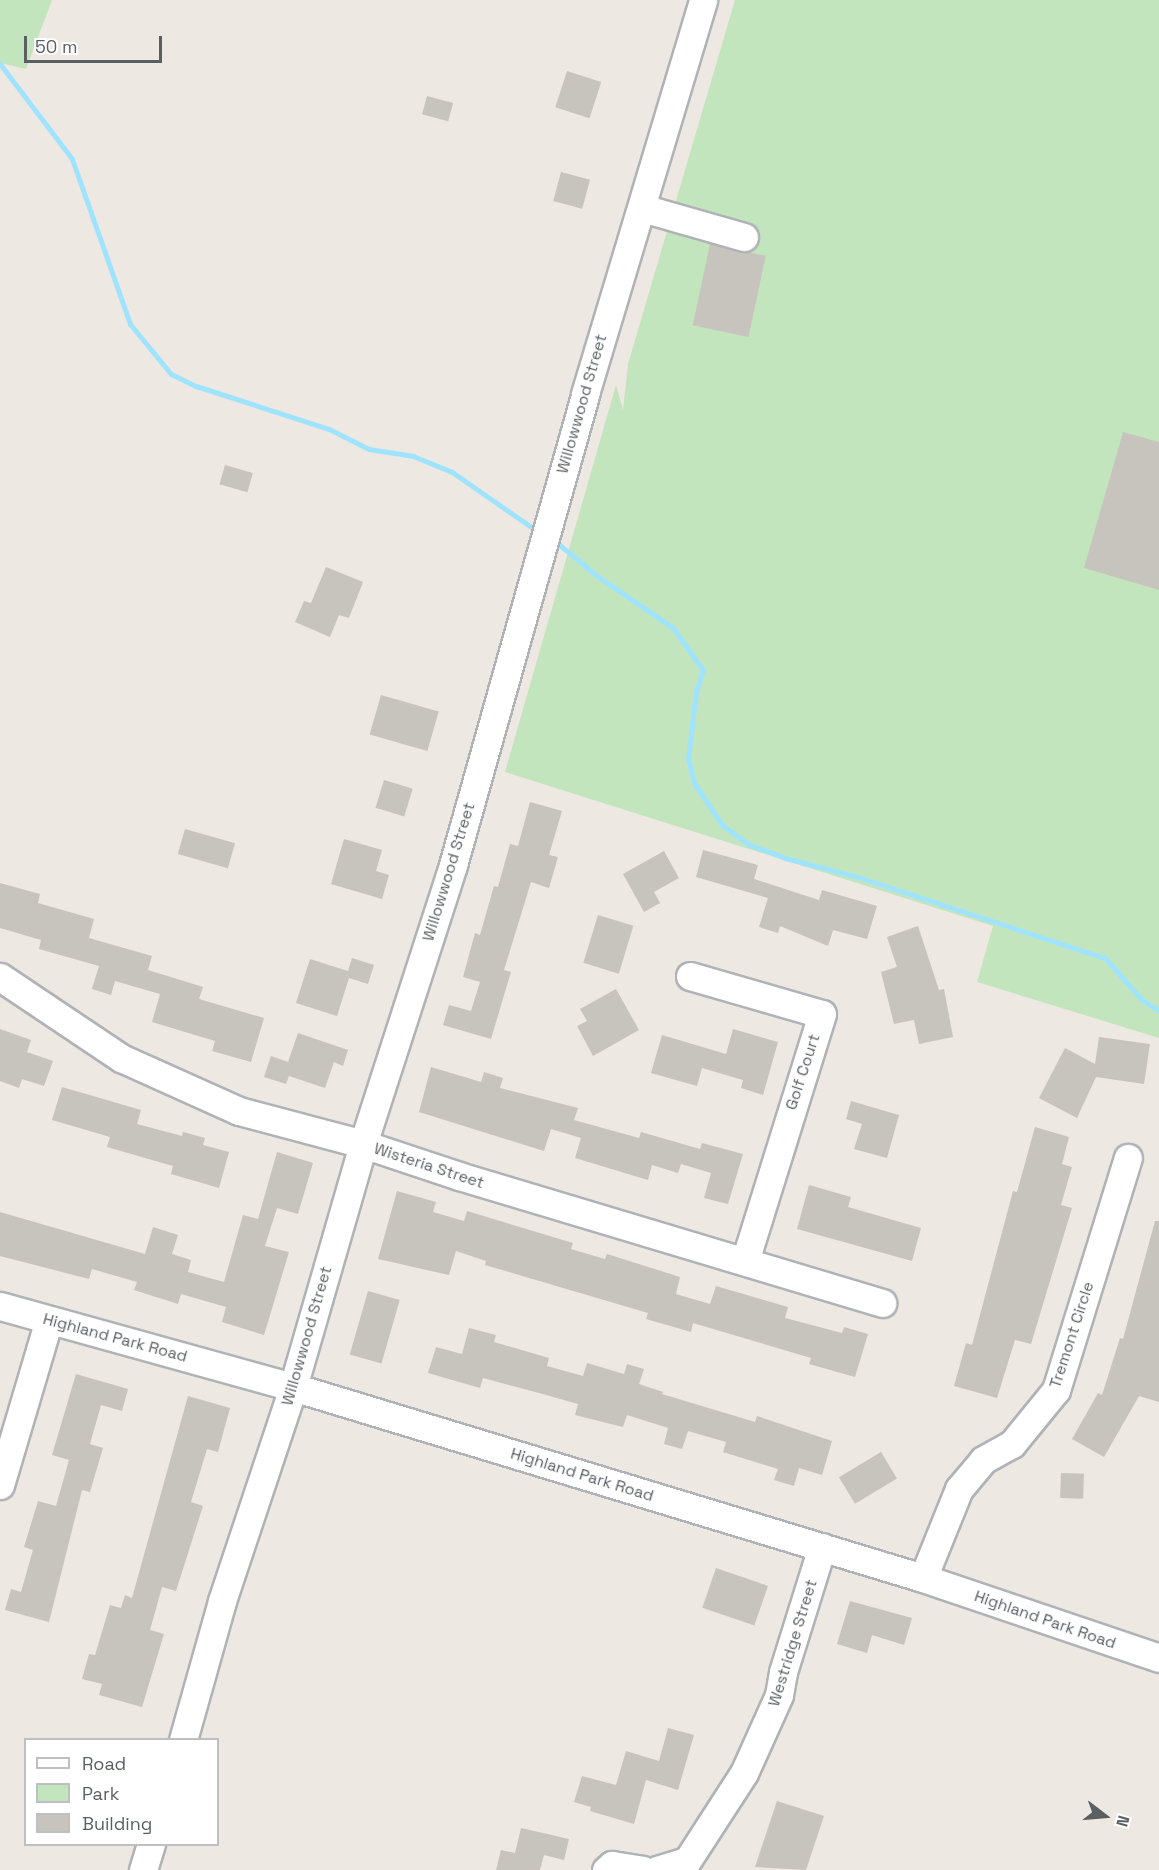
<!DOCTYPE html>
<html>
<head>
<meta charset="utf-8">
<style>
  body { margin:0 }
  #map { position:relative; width:1159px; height:1870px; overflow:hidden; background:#ede8e1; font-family:"Space Grotesk",sans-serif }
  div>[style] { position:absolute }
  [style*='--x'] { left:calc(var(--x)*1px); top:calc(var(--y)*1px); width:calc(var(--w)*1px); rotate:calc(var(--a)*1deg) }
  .green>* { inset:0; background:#c3e5bd }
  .stream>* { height:5px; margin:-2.5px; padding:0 2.5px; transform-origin:2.5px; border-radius:2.5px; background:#a0e3fe }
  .building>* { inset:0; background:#c7c3bd; transform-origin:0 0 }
  .roads { filter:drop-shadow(2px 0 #afb3b7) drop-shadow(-2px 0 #afb3b7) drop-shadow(0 2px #afb3b7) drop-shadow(0 -2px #afb3b7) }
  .minor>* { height:27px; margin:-13.5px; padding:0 13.5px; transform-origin:13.5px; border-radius:13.5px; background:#fff }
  span { translate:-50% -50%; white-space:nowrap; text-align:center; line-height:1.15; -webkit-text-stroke:4.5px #fff; paint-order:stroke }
  .street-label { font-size:16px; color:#5a5f62 }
  .legend { position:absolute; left:24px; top:1738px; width:195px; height:108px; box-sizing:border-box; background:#fff; border:2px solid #bdbfc0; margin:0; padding:8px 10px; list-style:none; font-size:18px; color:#5a5f62 }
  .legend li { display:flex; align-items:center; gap:12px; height:30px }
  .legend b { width:30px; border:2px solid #bdbfc0 }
  .north { position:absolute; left:1075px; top:1786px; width:60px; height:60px; -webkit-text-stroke:4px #fff; paint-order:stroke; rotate:106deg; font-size:16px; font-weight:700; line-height:24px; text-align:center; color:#5a5f62 }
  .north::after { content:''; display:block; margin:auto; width:21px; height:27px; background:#5a5f62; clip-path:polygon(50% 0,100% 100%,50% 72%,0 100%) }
  .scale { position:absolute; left:24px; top:36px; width:138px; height:27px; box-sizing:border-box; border:3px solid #5a5f62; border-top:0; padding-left:8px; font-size:18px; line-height:21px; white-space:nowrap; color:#5a5f62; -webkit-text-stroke:4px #fff; paint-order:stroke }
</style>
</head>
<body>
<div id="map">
  <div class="green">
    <i style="clip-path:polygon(0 0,52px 0,26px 69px,0 63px)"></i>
    <i style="clip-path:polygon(735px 0,1159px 0,1159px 1038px,977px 982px,993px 926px,505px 772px,616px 385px,623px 410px,628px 364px)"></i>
  </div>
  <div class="stream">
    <i style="--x:0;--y:64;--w:119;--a:52.8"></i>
    <i style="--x:72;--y:159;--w:175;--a:70.6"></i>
    <i style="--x:130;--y:324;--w:65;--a:50.6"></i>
    <i style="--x:171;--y:374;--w:28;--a:26"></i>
    <i style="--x:196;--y:386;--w:140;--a:17.9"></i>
    <i style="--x:329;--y:429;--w:45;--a:26.6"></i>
    <i style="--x:369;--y:449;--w:45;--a:9"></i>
    <i style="--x:413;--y:456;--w:42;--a:22.3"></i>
    <i style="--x:452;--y:472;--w:96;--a:34.8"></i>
    <i style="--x:556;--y:542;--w:52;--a:39.5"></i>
    <i style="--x:596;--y:575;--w:93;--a:34.5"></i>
    <i style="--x:673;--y:628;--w:52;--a:54.5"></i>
    <i style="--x:703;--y:670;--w:23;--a:108"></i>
    <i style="--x:696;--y:692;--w:67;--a:96.8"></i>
    <i style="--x:688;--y:759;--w:25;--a:76"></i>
    <i style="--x:694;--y:783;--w:50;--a:56.3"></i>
    <i style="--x:722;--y:825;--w:34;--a:36"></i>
    <i style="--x:750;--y:845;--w:37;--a:20"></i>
    <i style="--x:785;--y:858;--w:75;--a:14.6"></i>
    <i style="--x:858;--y:877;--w:260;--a:18.2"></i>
    <i style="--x:1105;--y:958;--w:56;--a:48.6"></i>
    <i style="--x:1142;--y:1000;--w:20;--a:33"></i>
  </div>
  <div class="building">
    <i style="left:567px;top:71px;width:36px;height:38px;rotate:18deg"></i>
    <i style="left:427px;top:96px;width:27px;height:19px;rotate:15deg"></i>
    <i style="left:561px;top:172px;width:30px;height:30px;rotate:15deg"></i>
    <i style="left:710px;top:244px;width:57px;height:83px;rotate:12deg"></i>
    <i style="clip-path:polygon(1123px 432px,1159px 442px,1159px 590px,1084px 568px)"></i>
    <i style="left:225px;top:465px;width:29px;height:20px;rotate:16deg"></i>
    <i style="clip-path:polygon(326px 567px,363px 582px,349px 618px,339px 615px,330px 637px,295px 622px,304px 601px,311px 603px)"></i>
    <i style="left:381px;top:695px;width:60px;height:41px;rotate:16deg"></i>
    <i style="left:384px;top:780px;width:30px;height:29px;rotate:17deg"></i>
    <i style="clip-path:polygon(530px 802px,562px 811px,549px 855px,558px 857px,549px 888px,531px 882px,504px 970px,511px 972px,491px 1039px,443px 1025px,449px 1005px,471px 1011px,480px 982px,463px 977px,475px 933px,480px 935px,494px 886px,498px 887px,510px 844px,518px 846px)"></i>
    <i style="left:185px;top:829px;width:52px;height:26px;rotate:16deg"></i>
    <i style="clip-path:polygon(344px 839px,382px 850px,376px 871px,389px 875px,382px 899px,331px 884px)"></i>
    <i style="clip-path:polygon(703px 850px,758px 865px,754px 879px,819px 900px,822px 890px,877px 906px,867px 939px,833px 930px,828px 946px,780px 926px,778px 933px,759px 927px,768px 898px,696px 877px)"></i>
    <i style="clip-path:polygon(664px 851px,679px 878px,654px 892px,660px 903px,644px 912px,623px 874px)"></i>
    <i style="clip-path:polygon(0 883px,40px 894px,38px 903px,94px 919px,89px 938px,152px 956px,148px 970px,203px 987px,199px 999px,264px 1018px,251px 1062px,212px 1051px,215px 1041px,152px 1022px,160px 994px,115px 981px,111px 995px,92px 989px,99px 966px,39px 949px,41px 940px,0 928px)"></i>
    <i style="left:598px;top:915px;width:37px;height:50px;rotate:17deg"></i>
    <i style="clip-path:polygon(918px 926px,939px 990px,944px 989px,953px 1037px,919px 1044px,914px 1020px,894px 1024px,881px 972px,897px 967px,887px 937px)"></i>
    <i style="clip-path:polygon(352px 958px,374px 965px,368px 984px,349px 978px,337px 1016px,296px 1003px,310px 959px,348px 971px)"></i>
    <i style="clip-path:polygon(616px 989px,639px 1030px,593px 1056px,577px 1026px,587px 1021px,580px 1009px)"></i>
    <i style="clip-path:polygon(0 1029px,31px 1040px,27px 1052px,53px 1061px,44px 1086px,22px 1079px,19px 1088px,0 1081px)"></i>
    <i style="clip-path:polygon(733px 1029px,778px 1042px,763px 1095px,741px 1088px,743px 1080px,702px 1068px,697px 1086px,651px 1073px,662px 1035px,726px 1054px)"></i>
    <i style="clip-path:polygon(298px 1033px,348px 1050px,343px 1066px,334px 1062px,325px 1088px,289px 1076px,286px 1084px,264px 1077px,271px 1056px,288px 1062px)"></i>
    <i style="clip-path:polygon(1099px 1037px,1150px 1044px,1144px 1084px,1096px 1077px,1077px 1118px,1039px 1098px,1065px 1048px,1095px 1064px)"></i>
    <i style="clip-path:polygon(431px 1067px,481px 1082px,484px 1072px,503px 1078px,500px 1088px,578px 1108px,574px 1120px,639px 1138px,641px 1132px,700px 1149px,702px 1143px,743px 1154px,728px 1204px,704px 1198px,711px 1173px,681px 1164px,678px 1173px,652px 1165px,648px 1180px,575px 1158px,581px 1138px,551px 1129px,544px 1151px,419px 1112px)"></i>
    <i style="clip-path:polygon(62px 1087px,141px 1110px,137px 1124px,182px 1136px,183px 1132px,205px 1138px,203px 1145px,229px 1152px,219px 1188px,171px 1174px,173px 1166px,107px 1147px,110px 1137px,52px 1120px)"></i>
    <i style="clip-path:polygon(851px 1101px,899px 1115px,887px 1158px,854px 1149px,862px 1124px,846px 1119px)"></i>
    <i style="clip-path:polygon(1035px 1127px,1069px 1137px,1062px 1164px,1072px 1167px,1061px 1205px,1072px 1208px,1031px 1344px,1015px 1340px,997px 1398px,954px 1386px,966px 1343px,972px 1345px,1013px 1191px,1017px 1192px)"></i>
    <i style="clip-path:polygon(277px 1152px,313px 1163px,298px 1214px,277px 1208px,265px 1246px,289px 1252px,264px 1335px,222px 1322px,226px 1307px,181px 1294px,178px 1304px,134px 1290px,137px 1282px,92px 1269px,89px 1279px,0 1256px,0 1212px,145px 1254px,153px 1227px,178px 1235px,172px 1254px,191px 1260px,188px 1272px,224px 1282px,243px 1215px,258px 1219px)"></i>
    <i style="clip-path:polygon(809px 1185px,851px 1197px,848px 1207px,921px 1228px,912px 1261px,797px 1229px)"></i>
    <i style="clip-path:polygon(397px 1191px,436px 1202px,433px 1212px,464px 1221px,467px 1211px,573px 1243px,571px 1249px,605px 1259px,607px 1254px,680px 1277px,676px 1294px,710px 1304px,716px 1286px,788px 1307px,785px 1318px,842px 1333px,844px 1327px,868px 1334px,855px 1377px,809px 1364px,811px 1358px,693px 1323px,691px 1332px,646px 1319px,648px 1313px,485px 1265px,486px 1261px,456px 1251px,449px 1275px,378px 1259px)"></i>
    <i style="clip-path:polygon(1155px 1221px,1159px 1221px,1159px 1402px,1139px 1396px,1104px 1457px,1072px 1439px,1098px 1393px,1102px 1395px,1120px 1338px,1123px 1339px)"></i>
    <i style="left:368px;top:1291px;width:33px;height:66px;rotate:16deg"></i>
    <i style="clip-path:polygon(469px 1328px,496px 1335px,494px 1342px,549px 1358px,547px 1366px,583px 1376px,587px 1363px,624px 1374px,627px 1364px,644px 1369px,639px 1384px,663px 1392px,662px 1394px,755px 1422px,757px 1416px,832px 1441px,822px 1475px,799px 1468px,794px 1486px,774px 1480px,778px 1469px,723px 1452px,726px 1442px,688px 1431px,682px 1449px,664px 1444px,668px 1428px,627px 1415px,623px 1427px,575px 1415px,578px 1404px,539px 1393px,483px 1378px,480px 1388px,428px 1373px,436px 1347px,462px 1354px)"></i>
    <i style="clip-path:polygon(76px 1374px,128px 1389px,122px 1411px,101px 1405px,90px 1444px,103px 1448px,90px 1492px,82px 1490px,49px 1622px,5px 1610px,11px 1589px,21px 1592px,33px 1550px,24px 1547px,38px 1501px,56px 1506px,69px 1460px,52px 1455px)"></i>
    <i style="clip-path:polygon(188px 1396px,230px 1408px,218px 1452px,207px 1449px,191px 1502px,203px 1506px,176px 1591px,162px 1587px,150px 1630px,164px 1634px,142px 1707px,99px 1695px,102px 1684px,82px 1679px,89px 1654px,95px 1655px,110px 1605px,121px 1608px,125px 1595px,132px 1598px)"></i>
    <i style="left:881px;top:1452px;width:31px;height:49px;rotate:59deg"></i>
    <i style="left:1061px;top:1473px;width:23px;height:25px;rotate:2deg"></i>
    <i style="left:716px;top:1568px;width:55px;height:42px;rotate:19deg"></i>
    <i style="clip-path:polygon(850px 1601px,912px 1618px,904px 1645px,872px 1635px,867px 1653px,837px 1644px)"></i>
    <i style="clip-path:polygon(668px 1728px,694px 1735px,678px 1790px,646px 1780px,634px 1824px,590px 1811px,591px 1807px,574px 1802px,582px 1776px,616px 1785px,626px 1751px,659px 1761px)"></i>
    <i style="clip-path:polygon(777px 1801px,824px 1816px,806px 1870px,755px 1867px)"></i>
    <i style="clip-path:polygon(521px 1828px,569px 1839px,564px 1860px,544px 1855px,540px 1870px,496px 1870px,501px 1850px,515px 1853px)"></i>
  </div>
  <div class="roads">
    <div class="minor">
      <i style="--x:642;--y:208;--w:106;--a:15.9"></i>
      <i style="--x:690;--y:976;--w:137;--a:16.1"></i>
      <i style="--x:822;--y:1014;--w:259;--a:107.3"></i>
      <i style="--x:0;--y:977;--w:146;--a:33.8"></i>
      <i style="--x:121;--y:1058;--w:129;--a:24.2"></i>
      <i style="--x:239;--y:1111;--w:128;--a:14.9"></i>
      <i style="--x:363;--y:1144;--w:101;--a:18.4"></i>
      <i style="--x:459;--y:1176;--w:442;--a:16.7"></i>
      <i style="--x:0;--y:1306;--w:304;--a:15.5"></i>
      <i style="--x:293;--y:1387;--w:658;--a:16.87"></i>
      <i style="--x:923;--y:1578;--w:249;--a:18.7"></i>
      <i style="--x:0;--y:1485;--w:172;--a:-73.5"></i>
      <i style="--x:923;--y:1578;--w:96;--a:-68"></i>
      <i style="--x:959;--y:1489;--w:38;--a:-50"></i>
      <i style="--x:983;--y:1460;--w:33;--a:-29"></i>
      <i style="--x:1012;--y:1444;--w:70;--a:-50.8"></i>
      <i style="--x:1056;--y:1390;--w:243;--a:-72.8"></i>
      <i style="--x:183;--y:1740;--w:144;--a:-74.3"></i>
      <i style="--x:222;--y:1601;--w:225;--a:-71.6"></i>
      <i style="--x:293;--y:1387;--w:253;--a:-73.9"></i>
      <i style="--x:363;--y:1144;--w:293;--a:-72.1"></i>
      <i style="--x:453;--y:865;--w:489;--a:-74.3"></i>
      <i style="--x:585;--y:394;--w:411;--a:-73.3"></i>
      <i style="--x:143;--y:1870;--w:27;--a:-73"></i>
      <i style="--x:606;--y:1870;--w:8;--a:-40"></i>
      <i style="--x:612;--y:1865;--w:31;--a:9"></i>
      <i style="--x:657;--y:1870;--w:31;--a:-17"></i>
      <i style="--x:687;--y:1861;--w:105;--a:-57.1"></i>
      <i style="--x:744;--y:1773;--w:85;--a:-65.8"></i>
      <i style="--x:779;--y:1695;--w:23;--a:-80"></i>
      <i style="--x:783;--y:1672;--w:131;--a:-72.7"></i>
    </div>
  </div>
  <div class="street-label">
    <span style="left:582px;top:404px;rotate:-74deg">Willowwood Street</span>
    <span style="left:449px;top:872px;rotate:-73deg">Willowwood Street</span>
    <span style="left:803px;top:1072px;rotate:-72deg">Golf Court</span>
    <span style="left:429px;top:1166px;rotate:18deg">Wisteria Street</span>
    <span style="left:1072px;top:1335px;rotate:-72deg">Tremont Circle</span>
    <span style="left:307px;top:1336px;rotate:-74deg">Willowwood Street</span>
    <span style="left:115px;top:1338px;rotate:15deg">Highland Park Road</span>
    <span style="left:582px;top:1475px;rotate:17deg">Highland Park Road</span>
    <span style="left:1045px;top:1620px;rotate:19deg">Highland Park Road</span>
    <span style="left:793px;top:1643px;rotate:-73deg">Westridge Street</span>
  </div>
  <ul class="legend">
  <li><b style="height:8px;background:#fff"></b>Road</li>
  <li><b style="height:16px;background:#c3e5bd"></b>Park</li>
  <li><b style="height:16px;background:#c7c3bd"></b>Building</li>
  </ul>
  <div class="north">N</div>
  <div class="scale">50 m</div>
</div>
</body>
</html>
